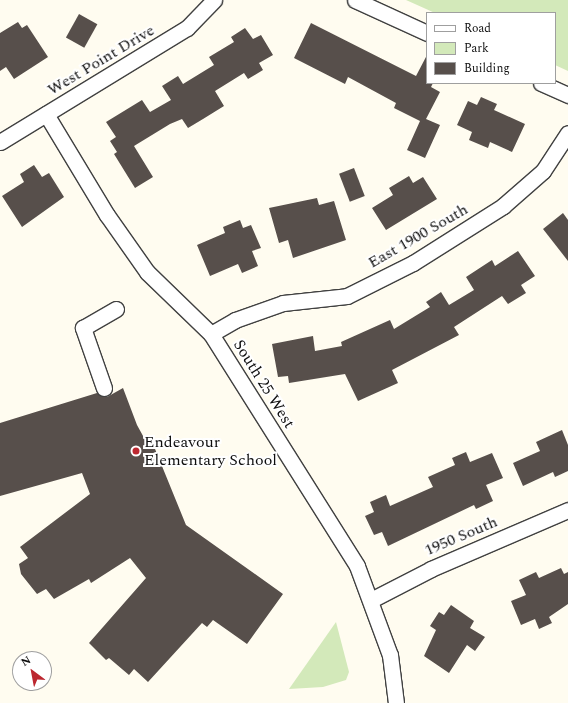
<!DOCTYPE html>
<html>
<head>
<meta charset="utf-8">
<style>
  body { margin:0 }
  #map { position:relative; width:568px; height:703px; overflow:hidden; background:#fffcf0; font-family:Spectral,serif }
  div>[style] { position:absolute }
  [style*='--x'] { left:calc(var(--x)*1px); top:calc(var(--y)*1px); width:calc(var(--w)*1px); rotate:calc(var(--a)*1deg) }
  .green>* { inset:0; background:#d3e9ba }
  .building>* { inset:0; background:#574f4b; transform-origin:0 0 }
  .roads { filter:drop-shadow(1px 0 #414141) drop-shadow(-1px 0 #414141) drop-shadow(0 1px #414141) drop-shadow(0 -1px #414141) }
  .minor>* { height:15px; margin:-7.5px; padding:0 7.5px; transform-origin:7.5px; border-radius:7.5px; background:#fff }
  .dots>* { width:11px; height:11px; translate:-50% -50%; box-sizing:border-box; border:2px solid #fff; border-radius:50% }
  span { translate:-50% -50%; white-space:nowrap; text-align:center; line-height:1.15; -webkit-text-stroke:4px #fff; paint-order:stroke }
  .street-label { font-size:16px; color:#0e0e0e }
  .poi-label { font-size:16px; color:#0e0e0e }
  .left { translate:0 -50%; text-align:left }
  .legend { position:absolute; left:426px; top:12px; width:130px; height:72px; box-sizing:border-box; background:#fff; border:1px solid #9f9f9f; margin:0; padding:5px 7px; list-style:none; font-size:12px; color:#0e0e0e }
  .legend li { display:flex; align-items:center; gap:8px; height:20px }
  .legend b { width:20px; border:1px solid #9f9f9f }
  .north { position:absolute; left:12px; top:651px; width:40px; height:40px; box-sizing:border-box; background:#fff; border:1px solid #9f9f9f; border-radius:50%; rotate:328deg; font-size:11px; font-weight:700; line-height:16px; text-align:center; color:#0e0e0e }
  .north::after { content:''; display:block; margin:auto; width:14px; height:18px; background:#bc2830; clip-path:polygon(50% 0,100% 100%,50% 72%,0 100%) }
</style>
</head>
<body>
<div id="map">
  <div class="green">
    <i style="clip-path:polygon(406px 0,568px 0,568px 71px,555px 65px,555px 13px,435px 13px)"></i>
    <i style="clip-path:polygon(336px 622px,349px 672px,346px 680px,323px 687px,289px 689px)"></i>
  </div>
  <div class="building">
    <i style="left:79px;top:14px;width:21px;height:27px;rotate:29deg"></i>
    <i style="clip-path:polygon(18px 22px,22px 28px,27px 25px,48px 57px,14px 79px,6px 67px,0 71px,0 33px)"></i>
    <i style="clip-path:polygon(311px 23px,416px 76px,427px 55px,427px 83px,433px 83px,431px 87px,440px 92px,426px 119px,440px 125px,425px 158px,407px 150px,420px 121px,394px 108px,396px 103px,348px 77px,345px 84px,294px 58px)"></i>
    <i style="clip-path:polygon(245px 28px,253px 39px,261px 35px,273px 55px,259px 63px,263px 70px,248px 79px,244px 73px,215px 91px,224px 106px,203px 119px,188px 128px,182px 119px,170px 124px,134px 146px,153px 177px,135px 188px,114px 154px,117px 152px,110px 141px,116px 137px,106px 122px,142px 100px,150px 112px,171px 100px,162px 86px,178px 76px,183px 84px,214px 65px,209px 57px,234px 42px,231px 37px)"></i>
    <i style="clip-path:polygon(481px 97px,497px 104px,494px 110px,525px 124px,512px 152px,490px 142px,488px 148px,469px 140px,472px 132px,457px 125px,468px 101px,477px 105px)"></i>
    <i style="clip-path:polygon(34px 165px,42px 177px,49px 173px,64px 197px,22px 227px,2px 196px,24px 182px,20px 174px)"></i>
    <i style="left:354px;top:168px;width:30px;height:16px;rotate:69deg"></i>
    <i style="clip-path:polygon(409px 176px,413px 183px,423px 177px,437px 199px,386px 230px,372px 208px,393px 195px,389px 188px)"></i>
    <i style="clip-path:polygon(317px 198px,319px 205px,334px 201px,346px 240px,293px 258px,288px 240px,279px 243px,269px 208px)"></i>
    <i style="clip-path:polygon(563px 213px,568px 220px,568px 261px,543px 229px)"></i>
    <i style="clip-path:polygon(240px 220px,243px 228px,251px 225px,261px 248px,252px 251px,258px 266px,242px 273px,238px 264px,210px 276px,197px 245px,225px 233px,223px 227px)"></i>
    <i style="clip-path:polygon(518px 251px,535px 276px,521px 285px,526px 293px,508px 304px,502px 296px,454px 327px,459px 335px,392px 370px,398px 383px,358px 401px,345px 374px,289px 383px,288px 376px,278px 377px,272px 344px,313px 336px,315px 351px,342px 346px,341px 342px,390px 320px,394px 329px,430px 307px,426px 302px,441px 292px,449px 305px,474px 290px,466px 277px,492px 260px,495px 266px)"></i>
    <i style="clip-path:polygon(123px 388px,137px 425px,148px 445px,153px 444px,186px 525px,283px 594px,247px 644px,213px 620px,207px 627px,202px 623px,148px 682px,134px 669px,129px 675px,109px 658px,106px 660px,89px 643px,146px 578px,130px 558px,91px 583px,89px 579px,54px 599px,46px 589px,37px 594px,21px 574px,19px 564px,28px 558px,20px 547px,90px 494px,82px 473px,0 496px,0 423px,97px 393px,107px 397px)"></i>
    <i style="clip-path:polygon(562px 430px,568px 445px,568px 471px,555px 477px,553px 472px,523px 486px,513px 463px,540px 451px,536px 442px)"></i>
    <i style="clip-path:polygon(466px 452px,470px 462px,492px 453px,503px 478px,486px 485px,493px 501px,476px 509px,474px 505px,388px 546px,382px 532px,374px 535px,365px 516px,374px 512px,370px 502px,386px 495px,390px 506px,433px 487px,428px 477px,455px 465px,452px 458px)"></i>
    <i style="clip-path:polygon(561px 568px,564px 574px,568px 572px,568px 604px,549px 617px,552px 623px,539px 629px,535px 619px,521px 625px,511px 601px,526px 595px,519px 580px,536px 572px,539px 578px)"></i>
    <i style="clip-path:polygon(451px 605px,474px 621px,470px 628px,485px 637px,475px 651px,467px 645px,449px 673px,424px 656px,436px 630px,430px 626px,439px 612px,444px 615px)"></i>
  </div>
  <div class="roads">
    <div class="minor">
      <i style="--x:355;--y:0;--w:79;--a:24.6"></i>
      <i style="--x:541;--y:83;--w:30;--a:24"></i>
      <i style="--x:46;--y:114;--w:118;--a:58.9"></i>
      <i style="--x:107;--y:215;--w:70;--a:54.9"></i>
      <i style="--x:147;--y:272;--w:89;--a:44.1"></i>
      <i style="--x:211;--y:334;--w:274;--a:57.8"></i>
      <i style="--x:357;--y:566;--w:95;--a:69.7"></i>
      <i style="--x:390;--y:655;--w:48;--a:82.9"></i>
      <i style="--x:0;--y:142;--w:219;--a:-31.4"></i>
      <i style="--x:187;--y:28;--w:39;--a:-46"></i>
      <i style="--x:211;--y:334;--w:28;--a:-30"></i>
      <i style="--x:235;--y:320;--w:51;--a:-19.5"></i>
      <i style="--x:283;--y:303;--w:64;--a:-6.2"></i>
      <i style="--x:347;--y:296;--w:74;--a:-26.6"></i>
      <i style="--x:413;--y:263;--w:107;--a:-32.3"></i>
      <i style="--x:503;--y:206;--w:53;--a:-41.2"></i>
      <i style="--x:543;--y:171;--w:45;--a:-56.7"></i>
      <i style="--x:104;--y:388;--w:64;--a:-109.3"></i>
      <i style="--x:83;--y:328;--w:38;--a:-30"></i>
      <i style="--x:371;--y:600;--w:68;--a:-27.3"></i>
      <i style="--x:431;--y:569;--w:149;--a:-23.3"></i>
    </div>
  </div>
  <div class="dots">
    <i style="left:136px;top:451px;background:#bc2830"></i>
  </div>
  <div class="street-label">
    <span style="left:101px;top:60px;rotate:-31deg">West Point Drive</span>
    <span style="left:418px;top:236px;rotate:-30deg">East 1900 South</span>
    <span style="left:264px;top:384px;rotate:58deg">South 25 West</span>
    <span style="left:461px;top:536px;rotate:-23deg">1950 South</span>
  </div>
  <div class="poi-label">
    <span class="left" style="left:144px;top:451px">Endeavour<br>Elementary School</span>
  </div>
  <ul class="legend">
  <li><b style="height:5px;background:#fff"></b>Road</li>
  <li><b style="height:11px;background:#d3e9ba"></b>Park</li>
  <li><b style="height:11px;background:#574f4b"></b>Building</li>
  </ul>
  <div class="north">N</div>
</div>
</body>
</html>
